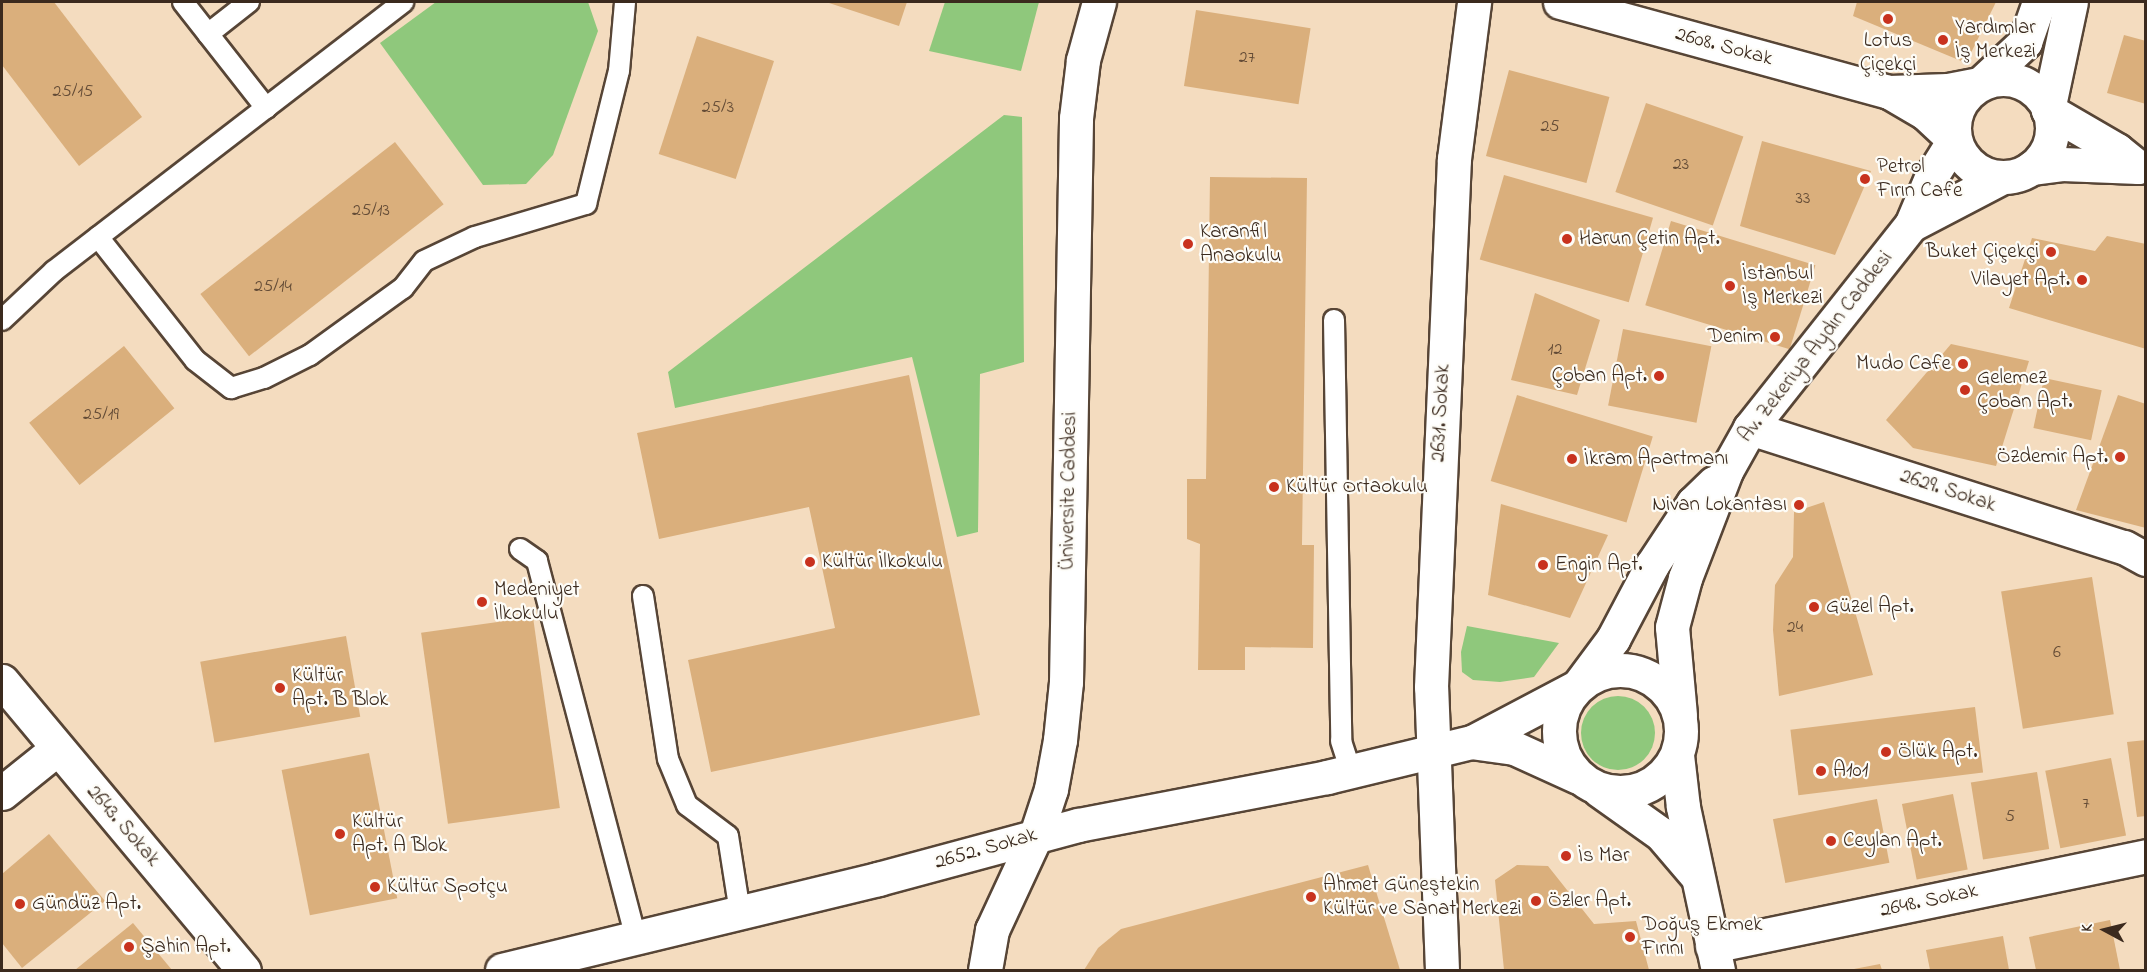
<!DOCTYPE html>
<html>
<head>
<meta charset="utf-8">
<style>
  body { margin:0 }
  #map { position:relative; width:2147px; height:972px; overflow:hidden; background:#f4dcbf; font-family:"Indie Flower",sans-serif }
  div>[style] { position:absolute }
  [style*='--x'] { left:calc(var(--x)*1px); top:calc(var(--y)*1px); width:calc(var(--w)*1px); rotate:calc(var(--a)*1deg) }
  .green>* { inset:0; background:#8fc87c }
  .round { border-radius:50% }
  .building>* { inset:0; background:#daaf7c; transform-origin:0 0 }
  .roads { filter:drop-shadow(2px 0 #574536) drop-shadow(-2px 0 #574536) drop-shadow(0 2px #574536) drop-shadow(0 -2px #574536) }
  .service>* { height:20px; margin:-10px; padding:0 10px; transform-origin:10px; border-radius:10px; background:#fff }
  .minor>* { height:33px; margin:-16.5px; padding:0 16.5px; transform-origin:16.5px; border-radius:16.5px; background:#fff }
  .tertiary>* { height:33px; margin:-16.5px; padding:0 16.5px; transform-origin:16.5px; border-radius:16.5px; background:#fff }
  .tertiary>.ring { margin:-16.5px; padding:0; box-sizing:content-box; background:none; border:33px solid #fff; border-radius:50% }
  .dots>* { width:16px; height:16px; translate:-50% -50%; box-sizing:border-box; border:3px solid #fdfcf7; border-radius:50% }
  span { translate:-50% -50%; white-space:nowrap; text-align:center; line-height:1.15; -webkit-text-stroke:4.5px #fdfcf7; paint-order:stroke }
  .number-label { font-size:18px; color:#634b36 }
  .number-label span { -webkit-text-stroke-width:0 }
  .poi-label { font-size:21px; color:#3b2a1e }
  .left { translate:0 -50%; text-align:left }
  .right { translate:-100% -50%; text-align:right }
  .street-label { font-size:21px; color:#3b2a1e }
  .frame { position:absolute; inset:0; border:3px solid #3b2a1e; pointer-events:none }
  .north { position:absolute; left:2075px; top:900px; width:60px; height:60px; -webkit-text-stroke:4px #fdfcf7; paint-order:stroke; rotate:277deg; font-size:16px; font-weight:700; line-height:24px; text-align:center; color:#3b2a1e }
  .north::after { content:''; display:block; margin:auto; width:21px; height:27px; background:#3b2a1e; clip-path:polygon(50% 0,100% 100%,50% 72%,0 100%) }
</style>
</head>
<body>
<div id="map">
  <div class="green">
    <i style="clip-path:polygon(436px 2px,588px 2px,598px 31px,553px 155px,526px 184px,483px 185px,380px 43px)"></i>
    <i style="clip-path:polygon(945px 2px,1039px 2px,1021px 71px,929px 51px)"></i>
    <i style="clip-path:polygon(1004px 115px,1022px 117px,1024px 362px,980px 374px,978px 532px,957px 537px,912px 357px,675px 408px,668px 372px)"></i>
    <i style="clip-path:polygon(1467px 626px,1559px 643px,1534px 677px,1500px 682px,1473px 680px,1462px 672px,1461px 652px)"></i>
    <i class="round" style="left:1581px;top:696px;width:74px;height:74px"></i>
  </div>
  <div class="building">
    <i style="clip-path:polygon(2px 2px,54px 2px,142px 117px,79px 166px,2px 65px)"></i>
    <i style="clip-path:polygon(826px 2px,907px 2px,899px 26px)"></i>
    <i style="clip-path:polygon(1857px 2px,1996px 2px,1966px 63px,1853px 16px)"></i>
    <i style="left:1196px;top:10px;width:116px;height:77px;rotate:9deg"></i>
    <i style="clip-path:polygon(2124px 35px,2146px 41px,2146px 104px,2107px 93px)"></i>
    <i style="left:697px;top:36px;width:81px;height:124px;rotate:18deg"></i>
    <i style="left:1509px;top:70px;width:104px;height:89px;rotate:15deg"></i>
    <i style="left:1646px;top:103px;width:103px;height:94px;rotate:19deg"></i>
    <i style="clip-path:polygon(1762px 141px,1871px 171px,1835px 255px,1740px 226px)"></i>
    <i style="left:395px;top:142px;width:79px;height:247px;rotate:52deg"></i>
    <i style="left:1504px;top:175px;width:155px;height:88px;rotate:16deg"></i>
    <i style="clip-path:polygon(1210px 177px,1307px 178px,1302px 545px,1314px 545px,1313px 648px,1245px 647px,1245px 670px,1198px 670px,1200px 544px,1187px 539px,1187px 479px,1206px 479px)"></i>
    <i style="left:1671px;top:221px;width:151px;height:88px;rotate:17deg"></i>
    <i style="clip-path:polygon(2107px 236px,2146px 244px,2146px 349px,2009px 308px,2032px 238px,2095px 251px)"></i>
    <i style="clip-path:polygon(1535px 293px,1600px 320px,1577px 395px,1511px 380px)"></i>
    <i style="left:1623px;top:329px;width:90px;height:78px;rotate:11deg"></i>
    <i style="clip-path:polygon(1951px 344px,2029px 361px,1996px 466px,1913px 448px,1886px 420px)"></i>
    <i style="left:124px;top:346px;width:80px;height:122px;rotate:51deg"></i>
    <i style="clip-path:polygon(909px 375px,980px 715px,711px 772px,688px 660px,835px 628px,809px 507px,659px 539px,637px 433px)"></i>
    <i style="left:2044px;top:378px;width:59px;height:51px;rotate:12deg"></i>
    <i style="left:1517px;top:395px;width:142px;height:90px;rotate:17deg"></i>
    <i style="clip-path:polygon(2118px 395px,2146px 404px,2146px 528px,2076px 510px)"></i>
    <i style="clip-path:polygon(1824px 502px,1873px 675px,1779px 696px,1773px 630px,1775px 585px,1793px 557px,1794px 512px)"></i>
    <i style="clip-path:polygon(1501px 504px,1608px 535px,1570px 618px,1488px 595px)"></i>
    <i style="left:2092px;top:577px;width:139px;height:92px;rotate:81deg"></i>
    <i style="left:533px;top:617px;width:193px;height:113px;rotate:82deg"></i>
    <i style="left:346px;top:636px;width:82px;height:148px;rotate:80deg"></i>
    <i style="left:1975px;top:707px;width:66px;height:186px;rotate:83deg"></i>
    <i style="clip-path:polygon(2146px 740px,2146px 816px,2137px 817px,2127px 742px)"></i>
    <i style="left:369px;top:753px;width:148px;height:89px;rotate:79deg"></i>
    <i style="left:2111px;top:758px;width:79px;height:67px;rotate:79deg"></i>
    <i style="left:2037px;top:772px;width:78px;height:67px;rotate:81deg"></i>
    <i style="left:1953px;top:794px;width:77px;height:52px;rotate:79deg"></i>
    <i style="left:1877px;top:799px;width:65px;height:106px;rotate:79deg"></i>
    <i style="clip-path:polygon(49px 834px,105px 901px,22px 968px,2px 943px,2px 874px)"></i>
    <i style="clip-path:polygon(1368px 865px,1400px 970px,1084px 970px,1098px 948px,1121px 929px)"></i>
    <i style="clip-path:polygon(1517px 865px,1548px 866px,1594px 924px,1636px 921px,1649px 970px,1504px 970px,1495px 880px)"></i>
    <i style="clip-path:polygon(2110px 920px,2120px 970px,2036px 970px,2029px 937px)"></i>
    <i style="clip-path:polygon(133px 923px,172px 970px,75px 970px)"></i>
    <i style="clip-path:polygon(2003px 936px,2009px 970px,1930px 970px,1926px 950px)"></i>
    <i style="clip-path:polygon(1880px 964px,1882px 970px,1854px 970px,1854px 969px)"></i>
  </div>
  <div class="roads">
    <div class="service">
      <i style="--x:183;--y:2;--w:135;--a:51.9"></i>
      <i style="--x:208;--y:34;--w:52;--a:-38"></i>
      <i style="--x:98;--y:237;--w:157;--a:51.7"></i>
      <i style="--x:195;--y:360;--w:46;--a:37.9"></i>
      <i style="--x:231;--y:388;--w:34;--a:-17"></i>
      <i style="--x:264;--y:378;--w:51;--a:-26.6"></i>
      <i style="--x:310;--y:355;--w:115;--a:-35.8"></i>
      <i style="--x:403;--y:288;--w:34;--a:-52"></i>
      <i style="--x:424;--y:261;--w:56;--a:-25.2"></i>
      <i style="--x:475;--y:237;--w:116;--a:-16.6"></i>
      <i style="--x:586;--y:204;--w:137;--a:-76.1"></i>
      <i style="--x:619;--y:71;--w:69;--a:-85"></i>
      <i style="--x:2;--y:320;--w:71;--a:-43.3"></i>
      <i style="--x:54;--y:271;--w:441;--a:-37.6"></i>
      <i style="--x:1334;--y:320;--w:421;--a:89"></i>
      <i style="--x:1341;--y:741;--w:32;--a:72"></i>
      <i style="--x:520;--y:549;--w:21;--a:35"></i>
      <i style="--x:537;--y:561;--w:390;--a:75.3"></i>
      <i style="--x:643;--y:596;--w:165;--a:81.3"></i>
      <i style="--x:668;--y:759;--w:50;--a:67.6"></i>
      <i style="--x:687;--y:805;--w:51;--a:37.1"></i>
      <i style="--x:728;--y:836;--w:78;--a:81.1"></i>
    </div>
    <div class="minor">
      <i style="--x:1560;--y:2;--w:341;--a:15.3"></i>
      <i style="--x:1954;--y:140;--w:40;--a:-137"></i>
      <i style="--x:1925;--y:113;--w:42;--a:-149.7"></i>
      <i style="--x:1889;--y:92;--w:59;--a:-1.9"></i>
      <i style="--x:1948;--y:90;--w:33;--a:-11"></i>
      <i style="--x:2031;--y:168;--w:31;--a:-7"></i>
      <i style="--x:2062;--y:164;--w:76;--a:2.3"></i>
      <i style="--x:2138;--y:167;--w:27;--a:-141"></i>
      <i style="--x:2117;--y:150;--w:80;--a:-149.9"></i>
      <i style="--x:1750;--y:428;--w:392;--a:17.7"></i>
      <i style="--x:2124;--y:547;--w:25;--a:29"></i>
      <i style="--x:2;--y:681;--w:377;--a:50.1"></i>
      <i style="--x:2;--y:793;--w:70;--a:-38.7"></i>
      <i style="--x:1712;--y:946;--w:443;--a:-11.7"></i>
      <i style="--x:502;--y:970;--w:387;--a:-13.6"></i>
      <i style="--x:878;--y:879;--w:207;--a:-15.1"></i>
      <i style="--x:1078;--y:825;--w:254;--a:-10.9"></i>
      <i style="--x:1327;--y:777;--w:149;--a:-13.6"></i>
      <i style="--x:1442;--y:970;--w:283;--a:-92.2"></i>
      <i style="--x:1431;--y:687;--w:529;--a:-87.51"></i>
      <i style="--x:1454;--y:159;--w:158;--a:-82.7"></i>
    </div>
    <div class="tertiary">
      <i class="ring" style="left:1954px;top:79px;width:65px;height:65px"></i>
      <i style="--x:1980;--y:84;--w:62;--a:-43"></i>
      <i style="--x:2025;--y:42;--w:42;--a:-70.7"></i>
      <i style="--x:2048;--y:110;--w:110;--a:-78"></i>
      <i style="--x:1954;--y:140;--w:39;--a:122"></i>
      <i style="--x:1933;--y:173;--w:56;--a:112.9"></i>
      <i style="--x:1911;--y:225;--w:102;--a:-27.6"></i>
      <i class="ring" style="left:1559px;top:670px;width:89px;height:89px"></i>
      <i style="--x:1680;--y:715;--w:88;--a:-95.2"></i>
      <i style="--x:1672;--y:627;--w:51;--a:-75.1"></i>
      <i style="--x:1685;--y:578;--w:115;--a:-69"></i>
      <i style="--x:1726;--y:471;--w:49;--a:-60.8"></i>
      <i style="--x:1750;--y:428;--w:259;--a:-51.6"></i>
      <i style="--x:1677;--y:755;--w:52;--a:83.4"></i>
      <i style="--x:1683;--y:807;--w:167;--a:77.9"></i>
      <i style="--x:1578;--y:777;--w:70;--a:-155.6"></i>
      <i style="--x:1514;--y:748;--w:42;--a:-171.9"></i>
      <i style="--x:1472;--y:742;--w:120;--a:-27.8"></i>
      <i style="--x:1578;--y:686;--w:59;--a:-53.3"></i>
      <i style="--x:1613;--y:639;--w:84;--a:-62.2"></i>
      <i style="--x:1652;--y:565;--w:74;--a:-56.5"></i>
      <i style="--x:1693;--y:503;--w:29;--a:-44"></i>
      <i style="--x:1599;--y:790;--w:76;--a:35.4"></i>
      <i style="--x:1661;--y:834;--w:52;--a:49.6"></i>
      <i style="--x:985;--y:970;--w:41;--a:-80.1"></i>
      <i style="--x:992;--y:930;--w:105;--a:-65.1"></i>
      <i style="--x:1036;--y:835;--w:48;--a:-71.9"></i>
      <i style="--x:1051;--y:789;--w:50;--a:-79.6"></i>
      <i style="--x:1060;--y:740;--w:58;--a:-84.1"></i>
      <i style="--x:1066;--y:682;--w:564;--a:-88.98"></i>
      <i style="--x:1076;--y:118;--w:58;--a:-83.1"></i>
      <i style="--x:1083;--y:60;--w:60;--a:-74.6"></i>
    </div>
  </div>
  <div class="dots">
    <i style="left:1888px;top:19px;background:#c8321e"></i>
    <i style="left:1943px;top:40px;background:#c8321e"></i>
    <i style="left:1865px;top:179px;background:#c8321e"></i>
    <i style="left:1567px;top:239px;background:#c8321e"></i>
    <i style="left:1188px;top:244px;background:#c8321e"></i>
    <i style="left:2051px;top:252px;background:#c8321e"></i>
    <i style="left:2082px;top:280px;background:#c8321e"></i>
    <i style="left:1730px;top:286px;background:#c8321e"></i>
    <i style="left:1775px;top:337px;background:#c8321e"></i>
    <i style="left:1963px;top:364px;background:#c8321e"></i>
    <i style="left:1659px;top:376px;background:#c8321e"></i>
    <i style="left:1965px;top:390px;background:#c8321e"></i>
    <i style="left:2120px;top:457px;background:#c8321e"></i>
    <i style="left:1572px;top:459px;background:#c8321e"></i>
    <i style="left:1274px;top:487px;background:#c8321e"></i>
    <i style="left:1799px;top:505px;background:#c8321e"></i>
    <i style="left:810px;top:562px;background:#c8321e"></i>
    <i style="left:1543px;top:565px;background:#c8321e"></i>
    <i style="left:482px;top:602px;background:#c8321e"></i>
    <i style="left:1814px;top:607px;background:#c8321e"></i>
    <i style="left:280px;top:688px;background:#c8321e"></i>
    <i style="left:1886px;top:752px;background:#c8321e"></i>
    <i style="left:1821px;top:771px;background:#c8321e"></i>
    <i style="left:340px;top:834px;background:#c8321e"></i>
    <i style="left:1831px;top:841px;background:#c8321e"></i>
    <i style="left:1566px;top:856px;background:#c8321e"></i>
    <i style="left:375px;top:887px;background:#c8321e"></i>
    <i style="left:1311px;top:897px;background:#c8321e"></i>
    <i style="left:1536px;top:901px;background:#c8321e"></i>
    <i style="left:20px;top:904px;background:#c8321e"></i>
    <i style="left:1630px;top:937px;background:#c8321e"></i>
    <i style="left:129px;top:947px;background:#c8321e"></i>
  </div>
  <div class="number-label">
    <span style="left:1247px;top:58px">27</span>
    <span style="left:73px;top:92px">25/15</span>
    <span style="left:718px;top:108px">25/3</span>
    <span style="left:1550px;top:127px">25</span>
    <span style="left:1681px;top:165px">23</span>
    <span style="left:1803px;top:199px">33</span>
    <span style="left:371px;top:211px">25/13</span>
    <span style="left:273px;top:287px">25/14</span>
    <span style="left:1555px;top:350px">12</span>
    <span style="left:101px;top:415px">25/19</span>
    <span style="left:1795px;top:628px">24</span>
    <span style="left:2057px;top:653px">6</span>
    <span style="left:2086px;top:804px">7</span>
    <span style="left:2010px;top:817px">5</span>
  </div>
  <div class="poi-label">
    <span class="left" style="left:1955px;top:40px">Yardımlar<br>İş Merkezi</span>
    <span style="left:1888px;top:53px">Lotus<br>Çiçekçi</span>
    <span class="left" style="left:1877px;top:179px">Petrol<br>Fırın Cafe</span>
    <span class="left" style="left:1200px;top:244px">Karanfil<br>Anaokulu</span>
    <span class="left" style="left:1579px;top:239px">Harun Çetin Apt.</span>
    <span class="right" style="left:2039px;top:252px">Buket Çiçekçi</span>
    <span class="left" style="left:1742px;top:286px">İstanbul<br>İş Merkezi</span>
    <span class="right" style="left:2070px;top:280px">Vilayet Apt.</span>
    <span class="right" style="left:1763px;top:337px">Denim</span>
    <span class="right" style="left:1951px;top:364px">Mudo Cafe</span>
    <span class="right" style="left:1647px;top:376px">Çoban Apt.</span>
    <span class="left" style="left:1977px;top:390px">Gelemez<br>Çoban Apt.</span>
    <span class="right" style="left:2108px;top:457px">Özdemir Apt.</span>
    <span class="left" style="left:1584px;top:459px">İkram Apartmanı</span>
    <span class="left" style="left:1286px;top:487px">Kültür Ortaokulu</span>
    <span class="right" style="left:1787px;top:505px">Nivan Lokantası</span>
    <span class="left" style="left:822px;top:562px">Kültür İlkokulu</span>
    <span class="left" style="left:1555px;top:565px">Engin Apt.</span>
    <span class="left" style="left:494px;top:602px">Medeniyet<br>İlkokulu</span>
    <span class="left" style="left:1826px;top:607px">Güzel Apt.</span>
    <span class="left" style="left:292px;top:688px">Kültür<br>Apt. B Blok</span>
    <span class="left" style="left:1898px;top:752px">Ölük Apt.</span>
    <span class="left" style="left:1833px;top:771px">A101</span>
    <span class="left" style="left:352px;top:834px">Kültür<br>Apt. A Blok</span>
    <span class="left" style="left:1843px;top:841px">Ceylan Apt.</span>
    <span class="left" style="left:1578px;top:856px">İs Mar</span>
    <span class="left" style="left:1323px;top:897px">Ahmet Güneştekin<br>Kültür ve Sanat Merkezi</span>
    <span class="left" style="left:387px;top:887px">Kültür Spotçu</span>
    <span class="left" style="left:1548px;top:901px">Özler Apt.</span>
    <span class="left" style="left:32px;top:904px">Gündüz Apt.</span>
    <span class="left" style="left:1642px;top:937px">Doğuş Ekmek<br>Fırını</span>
    <span class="left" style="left:141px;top:947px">Şahin Apt.</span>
  </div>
  <div class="street-label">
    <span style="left:1724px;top:47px;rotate:15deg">2608. Sokak</span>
    <span style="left:1816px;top:347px;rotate:-52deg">Av. Zekeriya Aydın Caddesi</span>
    <span style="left:1441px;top:413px;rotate:-87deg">2631. Sokak</span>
    <span style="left:1069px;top:491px;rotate:-89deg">Üniversite Caddesi</span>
    <span style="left:1948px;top:491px;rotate:18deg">2629. Sokak</span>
    <span style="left:123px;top:826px;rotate:49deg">2643. Sokak</span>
    <span style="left:986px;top:849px;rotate:-16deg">2652. Sokak</span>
    <span style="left:1929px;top:901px;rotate:-12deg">2648. Sokak</span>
  </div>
  <div class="frame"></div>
  <div class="north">K</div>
</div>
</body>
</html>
